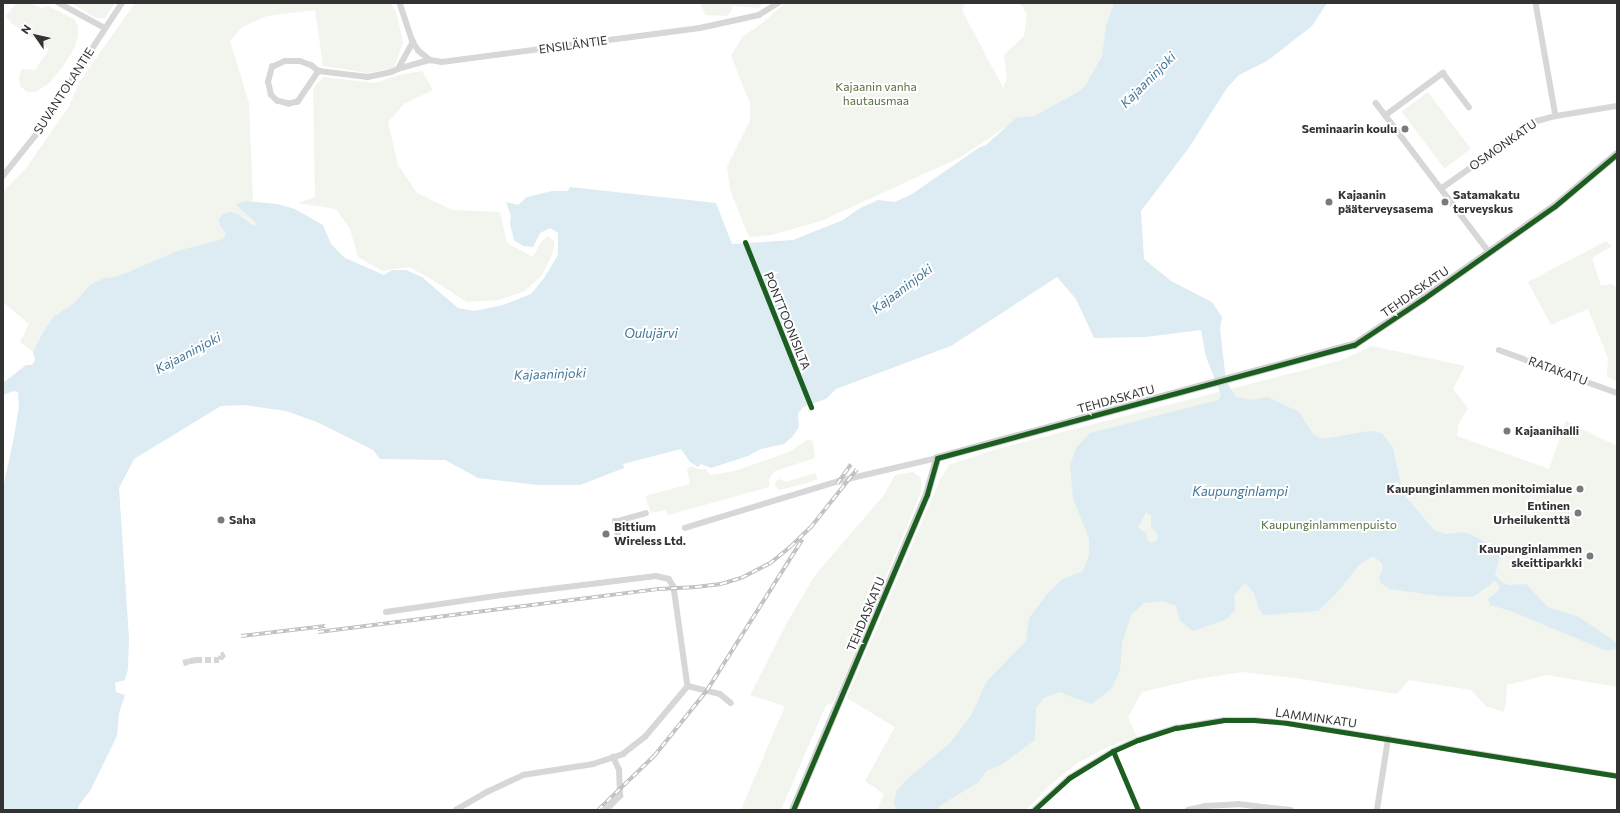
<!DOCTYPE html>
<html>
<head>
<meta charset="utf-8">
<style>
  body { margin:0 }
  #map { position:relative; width:1620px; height:813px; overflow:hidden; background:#fff; font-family:Commissioner,sans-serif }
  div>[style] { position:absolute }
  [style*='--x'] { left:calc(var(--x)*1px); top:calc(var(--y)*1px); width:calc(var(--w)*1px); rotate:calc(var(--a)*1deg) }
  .green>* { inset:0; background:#f1f5ed; transform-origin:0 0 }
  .water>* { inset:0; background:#ddebf3 }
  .street-tunnel>* { height:5.5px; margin-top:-2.75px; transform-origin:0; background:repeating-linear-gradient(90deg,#d6d6d6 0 5.5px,transparent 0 8.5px) }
  .street>* { height:5.5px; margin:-2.75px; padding:0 2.75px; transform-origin:2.75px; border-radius:2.75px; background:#d7d7d7 }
  .secondary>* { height:8px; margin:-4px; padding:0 4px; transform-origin:4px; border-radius:4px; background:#d0d0d0 }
  .rail>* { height:3.5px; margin-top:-1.75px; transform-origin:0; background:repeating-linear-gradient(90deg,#fff 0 6px,#bebebe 0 12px); box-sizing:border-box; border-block:1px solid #bebebe }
  .cycleway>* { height:5px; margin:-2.5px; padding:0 2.5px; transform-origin:2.5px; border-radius:2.5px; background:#1b5e20 }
  .dots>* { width:11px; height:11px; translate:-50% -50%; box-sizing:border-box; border:2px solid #fff; border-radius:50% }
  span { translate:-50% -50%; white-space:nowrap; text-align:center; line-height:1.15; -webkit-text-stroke:4px #fff; paint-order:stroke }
  .street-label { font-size:12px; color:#333 }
  .park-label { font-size:12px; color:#56703f }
  .poi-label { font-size:12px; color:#333; font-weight:700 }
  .right { translate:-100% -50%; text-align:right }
  .left { translate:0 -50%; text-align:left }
  .water-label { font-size:13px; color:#3f7597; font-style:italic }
  .frame { position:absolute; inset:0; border:4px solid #333; pointer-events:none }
  .north { position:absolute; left:16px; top:16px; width:40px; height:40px; -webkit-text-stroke:3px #fff; paint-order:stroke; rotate:304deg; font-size:11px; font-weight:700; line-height:16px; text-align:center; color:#333 }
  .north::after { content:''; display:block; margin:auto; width:14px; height:18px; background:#333; clip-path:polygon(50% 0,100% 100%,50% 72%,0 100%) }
</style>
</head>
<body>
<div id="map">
  <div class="green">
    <i style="clip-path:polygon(16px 3px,29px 3px,42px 8px,48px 6px,74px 19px,78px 26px,78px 36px,74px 49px,62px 68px,48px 84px,36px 92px,27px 92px,20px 86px,19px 76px,22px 69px,35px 70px,49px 49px,12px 24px,6px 16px)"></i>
    <i style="clip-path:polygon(71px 3px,115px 3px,105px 18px,96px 18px)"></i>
    <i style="clip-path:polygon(135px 3px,390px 3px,396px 12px,403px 42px,394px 68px,367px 73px,323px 66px,315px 10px,267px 16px,242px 27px,230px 41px,249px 103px,253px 201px,246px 201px,235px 204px,257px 223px,254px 225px,239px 215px,220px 226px,226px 233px,223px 239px,180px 250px,116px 277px,104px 278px,90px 285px,73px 304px,53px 317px,42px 334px,33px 352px,20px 342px,29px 324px,3px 302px,3px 192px,26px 168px,68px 108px,80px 81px)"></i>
    <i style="clip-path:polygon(700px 3px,764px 3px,758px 8px,733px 6px,731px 12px,726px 16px,706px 15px)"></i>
    <i style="clip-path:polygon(784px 3px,966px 3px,962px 10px,1003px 88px,1007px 78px,1004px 55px,1024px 36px,1027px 15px,1023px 7px,1017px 3px,1114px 3px,1106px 25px,1102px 56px,1085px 86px,1076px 93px,1034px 116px,1019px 118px,959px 158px,821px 221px,771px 235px,749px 237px,730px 190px,727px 167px,750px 121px,750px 103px,731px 56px,742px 37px,764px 22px)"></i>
    <i style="clip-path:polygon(422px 71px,433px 90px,404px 104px,388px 122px,398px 165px,417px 193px,452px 210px,500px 212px,507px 243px,533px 257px,541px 242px,548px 236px,555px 242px,552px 255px,542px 275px,525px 291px,499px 300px,467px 302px,426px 276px,409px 267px,382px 271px,358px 257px,350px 229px,336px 209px,298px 203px,315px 197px,313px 89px,323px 77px,375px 83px,399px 75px)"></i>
    <i style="left:1428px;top:92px;width:71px;height:33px;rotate:53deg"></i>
    <i style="clip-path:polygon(1606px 241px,1612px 246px,1592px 258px,1601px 286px,1612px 284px,1617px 288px,1617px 381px,1607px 377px,1608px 358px,1588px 309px,1551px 325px,1528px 282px)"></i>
    <i style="clip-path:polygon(1372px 346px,1465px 366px,1453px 389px,1468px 408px,1458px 425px,1457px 436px,1549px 469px,1566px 421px,1617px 446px,1617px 687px,1547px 675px,1507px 685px,1506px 704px,1503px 712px,1486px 706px,1471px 690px,1409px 680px,1397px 694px,1294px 678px,1242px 672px,1193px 680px,1142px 692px,1128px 717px,1137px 737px,1110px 746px,1076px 764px,1049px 786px,1026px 810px,877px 810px,884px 794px,865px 781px,895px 727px,847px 698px,940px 480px,949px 465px,997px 449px,1312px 368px,1344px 359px)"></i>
    <i style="clip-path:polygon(809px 439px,813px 442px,815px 458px,775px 471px,769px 479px,769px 487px,668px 515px,666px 510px,651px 513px,645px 496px,690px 484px,687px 469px,691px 466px,698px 469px,706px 469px,710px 475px,735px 471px,789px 452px)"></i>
    <i style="clip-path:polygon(913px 472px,921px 478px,921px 492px,838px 692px,832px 704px,826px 705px,781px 810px,741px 810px,785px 706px,750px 695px,789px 619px,816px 574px,884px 495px,895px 475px)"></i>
    <i style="clip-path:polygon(815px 473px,818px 479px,804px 484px,779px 490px,775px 486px,776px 481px,780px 479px,786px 482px)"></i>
  </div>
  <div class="water">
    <i style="clip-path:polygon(evenodd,1114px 3px,1327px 3px,1312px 26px,1267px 61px,1239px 75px,1227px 88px,1188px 149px,1141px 211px,1144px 259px,1171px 281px,1212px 302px,1222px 317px,1220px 329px,1226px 381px,1236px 397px,1251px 400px,1268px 397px,1299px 412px,1313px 434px,1322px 439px,1370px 431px,1382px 433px,1393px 448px,1402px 489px,1406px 497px,1434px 530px,1446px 534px,1462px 532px,1470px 534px,1485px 542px,1490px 547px,1496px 549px,1500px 557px,1495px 575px,1503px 583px,1508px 585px,1526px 584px,1548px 607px,1579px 617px,1617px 643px,1617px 648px,1607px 651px,1511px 611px,1490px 605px,1488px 599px,1499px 590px,1500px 586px,1495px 581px,1473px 597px,1440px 596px,1389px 589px,1380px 582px,1379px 577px,1383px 569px,1382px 563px,1373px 556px,1360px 564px,1335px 595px,1318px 611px,1263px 615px,1259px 609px,1254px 593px,1245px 583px,1234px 595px,1235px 610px,1227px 619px,1193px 631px,1180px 621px,1176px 606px,1163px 601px,1144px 603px,1131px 615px,1122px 643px,1120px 670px,1112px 688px,1092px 704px,1059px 692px,1044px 698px,1036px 708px,1035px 740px,1001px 765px,986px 771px,979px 782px,941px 805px,937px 810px,897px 810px,894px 804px,896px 792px,907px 779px,949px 744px,970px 717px,987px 681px,1026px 641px,1029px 618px,1048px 593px,1061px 580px,1083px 571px,1089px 556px,1089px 539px,1073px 498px,1070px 465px,1076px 448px,1090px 433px,1218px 400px,1221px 395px,1206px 357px,1201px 330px,1146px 337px,1094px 338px,1076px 299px,1057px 277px,951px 346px,836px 389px,826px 399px,803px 407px,798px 414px,799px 427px,793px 436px,784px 444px,761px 449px,748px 456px,711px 468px,701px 464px,698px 467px,690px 462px,681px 449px,623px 464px,624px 468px,580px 485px,537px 485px,478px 478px,445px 460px,380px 459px,373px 450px,317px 422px,286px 411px,244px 405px,221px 406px,134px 459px,119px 488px,129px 638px,128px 669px,125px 680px,115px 683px,116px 692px,125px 695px,119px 713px,117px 736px,90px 791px,79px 805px,78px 810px,3px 810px,3px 488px,14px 437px,19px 406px,18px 392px,13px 391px,3px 395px,3px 383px,26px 365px,32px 365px,35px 360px,33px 352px,42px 334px,53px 317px,73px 304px,90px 285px,104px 278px,116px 277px,180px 250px,223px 239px,226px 233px,220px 226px,219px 219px,223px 214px,231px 212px,239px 215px,253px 225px,257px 224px,235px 204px,246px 201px,277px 204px,295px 209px,323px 225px,331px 244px,345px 258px,384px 275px,392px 270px,406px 270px,422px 277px,458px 308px,474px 311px,503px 305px,531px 294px,544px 278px,558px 255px,558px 233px,550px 228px,540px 233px,533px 247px,523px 246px,514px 240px,510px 224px,511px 216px,506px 202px,518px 205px,527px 197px,552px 191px,568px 191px,570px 187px,716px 203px,732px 244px,793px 240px,843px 220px,860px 208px,878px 200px,895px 202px,912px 194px,980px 147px,986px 145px,1016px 118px,1034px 116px,1076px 93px,1085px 86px,1102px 56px,1106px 25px,1114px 3px,1146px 513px,1151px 515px,1151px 526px,1157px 534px,1158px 537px,1155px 542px,1151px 543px,1148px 541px,1146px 533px,1138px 527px,1146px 513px)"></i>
  </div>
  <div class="street-tunnel">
    <i style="--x:197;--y:660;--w:23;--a:0"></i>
    <i style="--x:220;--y:660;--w:4;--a:-76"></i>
    <i style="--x:221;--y:656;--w:4;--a:-27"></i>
    <i style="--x:183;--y:663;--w:8;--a:-14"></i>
  </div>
  <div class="street">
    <i style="--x:59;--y:3;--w:52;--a:28.5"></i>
    <i style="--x:400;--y:3;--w:41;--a:71.6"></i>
    <i style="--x:413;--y:42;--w:11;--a:56"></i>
    <i style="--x:419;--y:51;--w:14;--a:39"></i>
    <i style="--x:430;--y:60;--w:12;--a:9"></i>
    <i style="--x:442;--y:62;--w:260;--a:-7.5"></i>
    <i style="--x:700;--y:28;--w:60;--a:-12.4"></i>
    <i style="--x:759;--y:15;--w:22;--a:-32"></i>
    <i style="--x:1536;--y:3;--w:115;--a:80"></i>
    <i style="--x:398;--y:69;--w:33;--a:-16"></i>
    <i style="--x:319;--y:71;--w:37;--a:124"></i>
    <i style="--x:298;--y:102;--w:9;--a:167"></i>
    <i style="--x:289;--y:104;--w:12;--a:-166"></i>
    <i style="--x:277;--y:101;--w:8;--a:-135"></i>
    <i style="--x:271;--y:95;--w:13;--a:-103"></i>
    <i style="--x:268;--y:82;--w:16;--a:-75"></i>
    <i style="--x:272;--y:67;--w:14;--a:-25"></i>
    <i style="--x:285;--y:61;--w:15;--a:0"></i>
    <i style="--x:300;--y:61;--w:12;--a:20"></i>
    <i style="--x:311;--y:65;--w:10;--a:37"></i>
    <i style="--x:319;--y:71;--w:49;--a:7"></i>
    <i style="--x:368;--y:77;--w:24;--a:-12"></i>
    <i style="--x:391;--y:72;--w:8;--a:-23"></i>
    <i style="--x:398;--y:69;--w:31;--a:-61"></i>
    <i style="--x:1376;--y:103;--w:187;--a:52.8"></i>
    <i style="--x:1386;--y:115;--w:71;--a:-36.4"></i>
    <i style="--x:1443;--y:73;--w:43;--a:52.6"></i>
    <i style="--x:3;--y:176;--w:51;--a:-51.3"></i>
    <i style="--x:35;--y:136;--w:159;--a:-56.8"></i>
    <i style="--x:1442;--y:188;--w:116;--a:-35.2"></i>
    <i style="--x:1537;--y:121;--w:20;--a:-15"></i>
    <i style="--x:1556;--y:116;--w:62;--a:-9.3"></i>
    <i style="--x:1499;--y:350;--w:126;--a:20"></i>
    <i style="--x:685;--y:528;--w:161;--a:-17"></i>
    <i style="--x:839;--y:481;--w:101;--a:-13.2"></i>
    <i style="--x:620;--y:545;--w:24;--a:-102"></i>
    <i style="--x:615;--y:522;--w:32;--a:-16"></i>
    <i style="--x:386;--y:612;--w:118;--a:-8.3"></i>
    <i style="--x:503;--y:595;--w:154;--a:-7.1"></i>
    <i style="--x:656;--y:576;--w:13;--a:13"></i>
    <i style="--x:669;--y:579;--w:9;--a:58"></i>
    <i style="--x:674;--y:587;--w:100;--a:82"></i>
    <i style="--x:688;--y:686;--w:33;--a:14"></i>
    <i style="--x:720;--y:694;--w:14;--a:39"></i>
    <i style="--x:191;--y:661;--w:6;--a:-9"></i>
    <i style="--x:456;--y:810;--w:36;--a:-30"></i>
    <i style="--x:487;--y:792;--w:40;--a:-25"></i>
    <i style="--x:523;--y:775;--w:71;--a:-8.9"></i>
    <i style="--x:593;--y:764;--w:32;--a:-18"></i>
    <i style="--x:623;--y:754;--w:28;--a:-38"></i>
    <i style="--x:645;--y:737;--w:67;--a:-49.9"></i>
    <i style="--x:606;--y:810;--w:20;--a:-45"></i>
    <i style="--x:620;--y:796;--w:26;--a:-92"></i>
    <i style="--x:619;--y:770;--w:14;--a:-115"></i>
    <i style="--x:1034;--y:810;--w:47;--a:-42.4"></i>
    <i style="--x:1069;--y:778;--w:52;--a:-31.5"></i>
    <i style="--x:1113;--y:751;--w:27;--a:-24"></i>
    <i style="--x:1138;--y:740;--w:40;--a:-18"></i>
    <i style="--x:1176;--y:728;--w:49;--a:-9.5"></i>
    <i style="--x:1224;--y:720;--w:30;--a:0"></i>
    <i style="--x:1254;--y:720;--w:33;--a:5"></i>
    <i style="--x:1287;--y:723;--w:334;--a:9.1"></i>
    <i style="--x:1188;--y:810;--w:17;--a:-13"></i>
    <i style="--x:1205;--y:806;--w:33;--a:-3"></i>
    <i style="--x:1238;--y:804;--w:53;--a:6.5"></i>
    <i style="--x:1377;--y:810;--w:72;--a:-81.2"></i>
  </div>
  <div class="secondary">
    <i style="--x:793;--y:810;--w:343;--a:-67"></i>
    <i style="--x:927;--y:494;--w:37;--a:-74"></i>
    <i style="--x:937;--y:458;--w:432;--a:-15.2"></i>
    <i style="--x:1354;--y:345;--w:83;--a:-33.7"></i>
    <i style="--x:1423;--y:299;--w:161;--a:-35.2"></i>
    <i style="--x:1555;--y:206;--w:81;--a:-40"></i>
  </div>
  <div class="rail">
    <i style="--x:837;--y:484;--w:24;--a:-55"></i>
    <i style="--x:318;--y:632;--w:344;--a:-7.2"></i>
    <i style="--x:659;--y:589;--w:37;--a:-3"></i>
    <i style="--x:696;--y:587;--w:25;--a:-7"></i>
    <i style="--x:721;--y:584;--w:21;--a:-17"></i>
    <i style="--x:741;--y:578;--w:31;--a:-27"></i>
    <i style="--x:769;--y:564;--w:27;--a:-39"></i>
    <i style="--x:790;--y:547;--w:28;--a:-44"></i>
    <i style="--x:810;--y:528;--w:75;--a:-51.5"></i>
    <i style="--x:241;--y:636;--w:85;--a:-6.8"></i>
    <i style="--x:598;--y:810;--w:78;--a:-44"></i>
    <i style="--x:654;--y:756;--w:85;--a:-51.2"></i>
    <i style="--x:707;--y:690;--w:178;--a:-57.7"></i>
  </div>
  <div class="cycleway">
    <i style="--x:745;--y:242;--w:178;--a:68.2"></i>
    <i style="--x:1113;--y:751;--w:64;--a:67"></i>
    <i style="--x:793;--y:810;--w:343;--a:-67"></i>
    <i style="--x:927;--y:494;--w:37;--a:-74"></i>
    <i style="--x:937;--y:458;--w:432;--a:-15.2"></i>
    <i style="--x:1354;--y:345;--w:83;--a:-33.7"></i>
    <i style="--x:1423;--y:299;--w:161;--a:-35.2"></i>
    <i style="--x:1555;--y:206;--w:81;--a:-40"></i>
    <i style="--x:1034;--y:810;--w:47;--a:-42.4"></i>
    <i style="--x:1069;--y:778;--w:52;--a:-31.5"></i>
    <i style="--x:1113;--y:751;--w:27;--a:-24"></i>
    <i style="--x:1138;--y:740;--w:40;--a:-18"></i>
    <i style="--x:1176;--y:728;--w:49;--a:-9.5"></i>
    <i style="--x:1224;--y:720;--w:30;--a:0"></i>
    <i style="--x:1254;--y:720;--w:33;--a:5"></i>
    <i style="--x:1287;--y:723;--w:334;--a:9.1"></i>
  </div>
  <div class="dots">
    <i style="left:1405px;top:129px;background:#7a7a7a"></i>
    <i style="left:1329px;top:202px;background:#7a7a7a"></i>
    <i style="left:1445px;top:202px;background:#7a7a7a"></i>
    <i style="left:1507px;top:431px;background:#7a7a7a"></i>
    <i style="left:1580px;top:489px;background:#7a7a7a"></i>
    <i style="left:1578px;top:513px;background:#7a7a7a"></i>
    <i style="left:221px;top:520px;background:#7a7a7a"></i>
    <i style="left:606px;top:534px;background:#7a7a7a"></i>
    <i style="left:1590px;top:556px;background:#7a7a7a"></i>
  </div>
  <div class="street-label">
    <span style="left:573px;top:45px;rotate:-8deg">ENSILÄNTIE</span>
    <span style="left:64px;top:91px;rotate:-57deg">SUVANTOLANTIE</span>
    <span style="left:1503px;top:145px;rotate:-35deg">OSMONKATU</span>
    <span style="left:1415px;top:292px;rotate:-35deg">TEHDASKATU</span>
    <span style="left:787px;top:321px;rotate:68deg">PONTTOONISILTA</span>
    <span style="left:1558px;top:371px;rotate:20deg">RATAKATU</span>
    <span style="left:1116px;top:399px;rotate:-15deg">TEHDASKATU</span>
    <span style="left:866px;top:614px;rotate:-67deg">TEHDASKATU</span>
    <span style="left:1316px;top:718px;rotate:8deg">LAMMINKATU</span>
  </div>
  <div class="park-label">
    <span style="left:876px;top:94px">Kajaanin vanha<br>hautausmaa</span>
    <span style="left:1329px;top:525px">Kaupunginlammenpuisto</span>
  </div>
  <div class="poi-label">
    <span class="right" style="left:1397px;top:129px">Seminaarin koulu</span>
    <span class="left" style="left:1338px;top:202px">Kajaanin<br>pääterveysasema</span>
    <span class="left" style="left:1453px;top:202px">Satamakatu<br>terveyskus</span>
    <span class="left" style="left:1515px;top:431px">Kajaanihalli</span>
    <span class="right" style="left:1572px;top:489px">Kaupunginlammen monitoimialue</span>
    <span class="right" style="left:1570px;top:513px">Entinen<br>Urheilukenttä</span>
    <span class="left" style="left:229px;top:520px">Saha</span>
    <span class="left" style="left:614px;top:534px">Bittium<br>Wireless Ltd.</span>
    <span class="right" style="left:1582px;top:556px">Kaupunginlammen<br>skeittiparkki</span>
  </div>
  <div class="water-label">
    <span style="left:1148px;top:80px;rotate:-45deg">Kajaaninjoki</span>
    <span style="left:902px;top:289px;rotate:-37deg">Kajaaninjoki</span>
    <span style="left:651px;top:333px">Oulujärvi</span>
    <span style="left:188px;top:353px;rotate:-28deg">Kajaaninjoki</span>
    <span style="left:550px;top:374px;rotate:-2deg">Kajaaninjoki</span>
    <span style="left:1240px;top:491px">Kaupunginlampi</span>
  </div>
  <div class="frame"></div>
  <div class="north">N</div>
</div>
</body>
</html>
